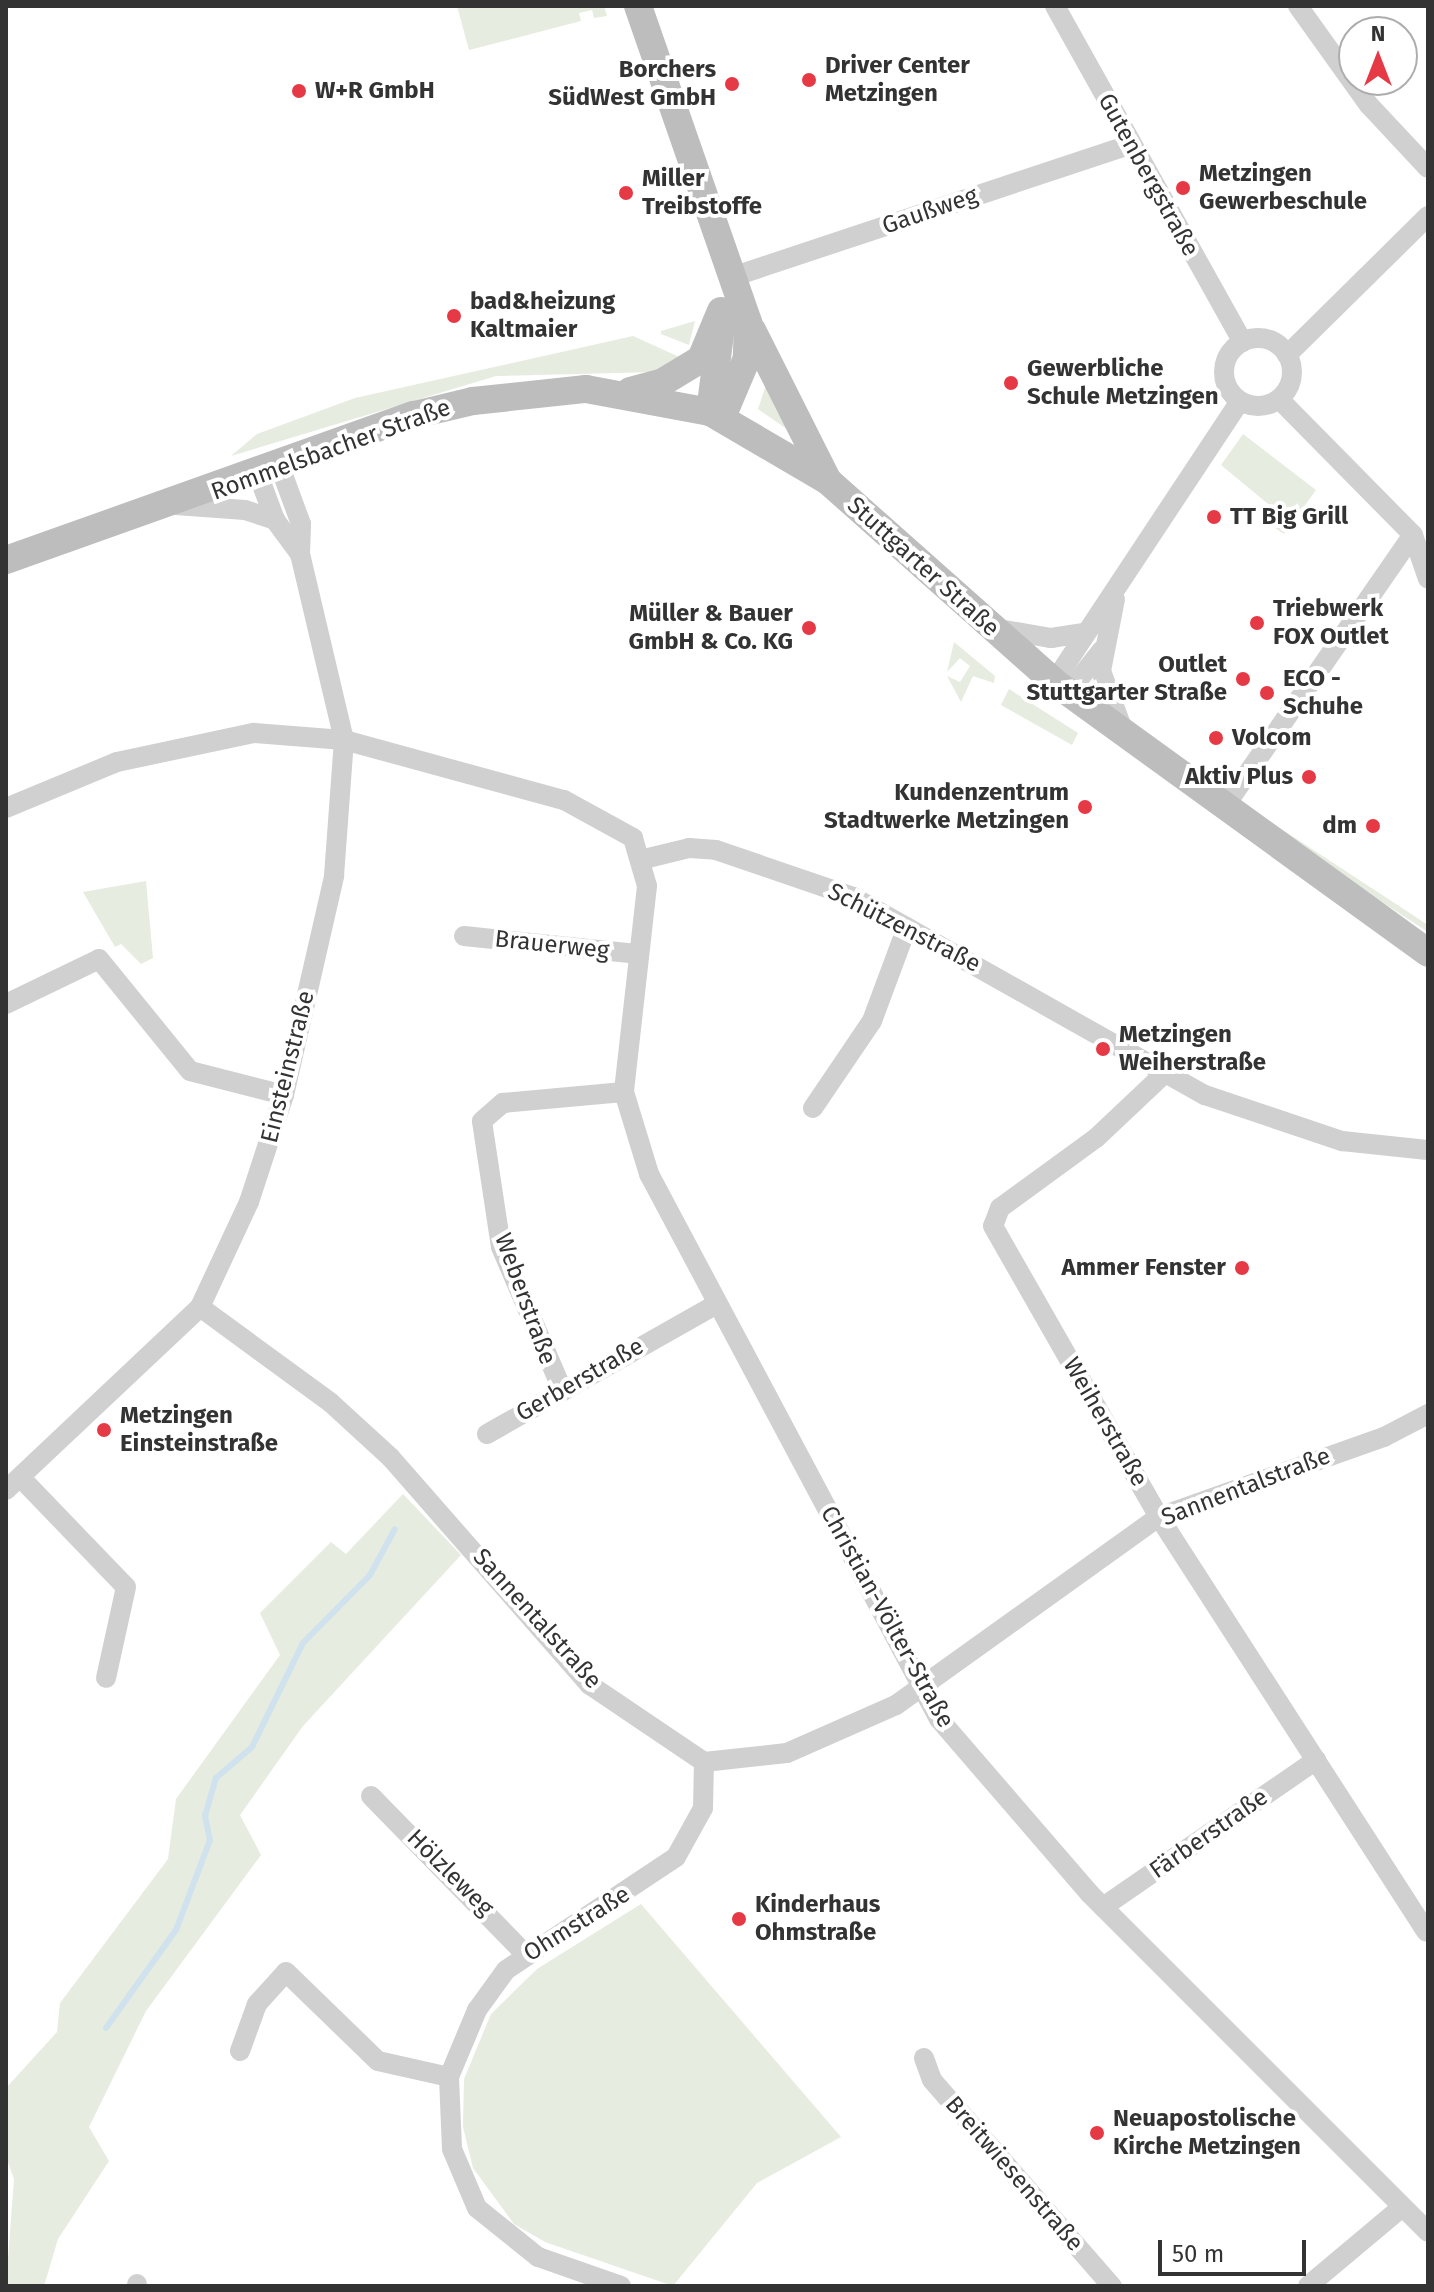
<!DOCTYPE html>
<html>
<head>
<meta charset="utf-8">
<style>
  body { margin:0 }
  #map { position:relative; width:1434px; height:2292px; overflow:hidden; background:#fff; font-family:"Fira Sans",sans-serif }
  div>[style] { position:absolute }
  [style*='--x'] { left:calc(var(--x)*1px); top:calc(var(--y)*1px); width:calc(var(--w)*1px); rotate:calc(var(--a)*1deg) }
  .green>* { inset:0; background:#e6ecdf }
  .stream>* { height:6px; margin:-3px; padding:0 3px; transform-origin:3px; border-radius:3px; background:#cfe2ee }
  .street>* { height:20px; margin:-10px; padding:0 10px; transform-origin:10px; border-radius:10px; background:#d0d0d0 }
  .street>.ring { margin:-10px; padding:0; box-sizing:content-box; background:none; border:20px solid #d0d0d0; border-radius:50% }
  .secondary>* { height:28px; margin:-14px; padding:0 14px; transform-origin:14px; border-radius:14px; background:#bdbdbd }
  .dots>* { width:22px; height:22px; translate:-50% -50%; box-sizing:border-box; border:4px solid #fff; border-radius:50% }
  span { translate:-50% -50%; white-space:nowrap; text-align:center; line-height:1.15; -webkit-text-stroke:8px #fff; paint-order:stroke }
  .poi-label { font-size:24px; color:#333; font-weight:700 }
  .left { translate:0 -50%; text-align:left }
  .right { translate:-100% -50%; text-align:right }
  .street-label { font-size:24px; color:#333 }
  .frame { position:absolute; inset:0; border:8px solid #333; pointer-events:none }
  .north { position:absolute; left:1338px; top:16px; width:80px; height:80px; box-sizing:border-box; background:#fff; border:2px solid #adadad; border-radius:50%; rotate:0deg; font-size:22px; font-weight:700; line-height:32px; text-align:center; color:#333 }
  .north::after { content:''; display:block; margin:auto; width:28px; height:36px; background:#e63946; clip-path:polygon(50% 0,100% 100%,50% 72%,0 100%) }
  .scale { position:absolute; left:1158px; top:2240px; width:148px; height:36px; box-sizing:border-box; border:4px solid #333; border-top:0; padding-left:10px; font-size:24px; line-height:28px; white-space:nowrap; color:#333; -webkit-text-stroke:6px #fff; paint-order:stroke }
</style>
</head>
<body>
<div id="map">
  <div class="green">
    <i style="clip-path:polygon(457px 6px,604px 6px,607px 16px,594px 18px,592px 10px,579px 13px,581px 21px,469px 50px)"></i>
    <i style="clip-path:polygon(695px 321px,689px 345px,661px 334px,661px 331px)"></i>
    <i style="clip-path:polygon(633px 336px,686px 360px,656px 372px,496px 376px,231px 456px,257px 434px,355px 398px)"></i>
    <i style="clip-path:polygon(766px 385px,791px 432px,758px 409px)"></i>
    <i style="clip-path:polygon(1243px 434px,1316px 490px,1284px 534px,1272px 526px,1280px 514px,1221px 465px)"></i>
    <i style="clip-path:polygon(954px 642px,995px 676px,994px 683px,973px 676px,961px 702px,947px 676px,960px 682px,970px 666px,960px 658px,947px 672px)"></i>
    <i style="clip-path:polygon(1009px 689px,1078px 733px,1072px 745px,1001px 705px)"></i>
    <i style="clip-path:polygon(1254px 811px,1428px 925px,1428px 932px,1305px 852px)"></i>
    <i style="clip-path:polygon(146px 881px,153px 958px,141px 964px,121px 944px,115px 947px,83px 892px)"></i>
    <i style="clip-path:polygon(403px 1494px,461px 1555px,303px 1726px,240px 1815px,261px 1855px,146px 2011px,89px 2127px,109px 2161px,58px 2239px,44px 2286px,6px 2286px,14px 2179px,6px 2157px,6px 2088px,57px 2032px,60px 2003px,168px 1859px,176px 1799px,280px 1655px,260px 1613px,331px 1542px,346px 1554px)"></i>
    <i style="clip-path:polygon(641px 1904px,841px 2137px,757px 2183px,673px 2286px,545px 2242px,514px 2224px,473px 2168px,463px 2127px,464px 2079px,491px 2014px,537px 1969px)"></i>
  </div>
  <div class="stream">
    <i style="--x:106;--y:2028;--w:120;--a:-54.5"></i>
    <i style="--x:176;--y:1930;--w:96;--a:-69.3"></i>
    <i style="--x:210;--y:1840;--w:25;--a:-102"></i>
    <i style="--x:205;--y:1816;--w:40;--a:-74"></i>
    <i style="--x:216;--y:1778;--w:48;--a:-40.7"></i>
    <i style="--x:252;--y:1747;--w:116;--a:-63.9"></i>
    <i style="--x:303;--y:1643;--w:95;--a:-45.4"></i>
    <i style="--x:370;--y:1575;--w:52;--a:-61.5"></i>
  </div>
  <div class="street">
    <i style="--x:1055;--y:6;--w:385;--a:60.8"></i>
    <i style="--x:1298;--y:6;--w:122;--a:54.4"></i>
    <i style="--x:1369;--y:105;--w:86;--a:46.9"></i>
    <i style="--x:729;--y:278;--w:424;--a:-18.4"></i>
    <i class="ring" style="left:1224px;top:338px;width:48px;height:48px"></i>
    <i style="--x:1287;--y:355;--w:198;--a:-44.6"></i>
    <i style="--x:1279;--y:399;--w:191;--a:45.4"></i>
    <i style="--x:1413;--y:535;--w:46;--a:71.2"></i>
    <i style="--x:258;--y:474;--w:49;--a:69.7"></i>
    <i style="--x:275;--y:520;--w:42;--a:53.7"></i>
    <i style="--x:176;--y:505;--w:69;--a:4.1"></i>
    <i style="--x:245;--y:510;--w:32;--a:18"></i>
    <i style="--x:1115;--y:599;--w:73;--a:101"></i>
    <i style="--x:1101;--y:671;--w:66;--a:69.6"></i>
    <i style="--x:993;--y:628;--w:59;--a:9.8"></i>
    <i style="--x:1051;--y:638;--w:33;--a:-9"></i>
    <i style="--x:1054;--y:682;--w:337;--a:-56.5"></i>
    <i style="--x:1068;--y:693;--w:55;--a:-51.7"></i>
    <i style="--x:6;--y:808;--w:120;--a:-22.5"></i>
    <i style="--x:117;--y:762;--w:140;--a:-12"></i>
    <i style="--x:254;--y:733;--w:90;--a:4.4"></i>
    <i style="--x:344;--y:740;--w:228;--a:15.3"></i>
    <i style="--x:564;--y:800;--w:79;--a:28.8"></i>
    <i style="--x:633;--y:838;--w:50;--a:73.7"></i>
    <i style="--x:647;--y:886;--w:207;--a:96.4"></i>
    <i style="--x:624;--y:1092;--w:86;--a:73"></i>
    <i style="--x:649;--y:1174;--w:617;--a:61.98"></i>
    <i style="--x:939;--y:1719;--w:231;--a:49.2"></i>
    <i style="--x:1090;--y:1894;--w:478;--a:45"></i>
    <i style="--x:1223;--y:809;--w:333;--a:-55.3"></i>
    <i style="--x:644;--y:859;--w:46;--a:-13.7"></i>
    <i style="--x:689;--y:848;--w:27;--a:4"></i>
    <i style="--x:716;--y:850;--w:145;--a:18.9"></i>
    <i style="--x:853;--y:897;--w:404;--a:29.4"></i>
    <i style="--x:1205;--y:1095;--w:145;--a:18.6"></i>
    <i style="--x:1342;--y:1141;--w:86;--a:6"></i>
    <i style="--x:464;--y:936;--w:176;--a:5.9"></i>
    <i style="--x:6;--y:1004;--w:103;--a:-25.8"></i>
    <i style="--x:99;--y:959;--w:144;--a:50.9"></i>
    <i style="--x:190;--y:1071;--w:97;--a:14.3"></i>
    <i style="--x:1165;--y:1073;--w:95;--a:136.7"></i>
    <i style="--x:1096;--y:1138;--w:119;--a:143.9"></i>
    <i style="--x:1000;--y:1208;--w:19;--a:111"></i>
    <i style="--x:993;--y:1226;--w:335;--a:60.3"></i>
    <i style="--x:1159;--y:1517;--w:493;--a:57.2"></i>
    <i style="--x:813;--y:1108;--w:105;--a:-55.9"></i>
    <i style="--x:872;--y:1021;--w:100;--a:-69.6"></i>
    <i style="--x:200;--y:1307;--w:162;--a:36.2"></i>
    <i style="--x:331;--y:1403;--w:81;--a:42.5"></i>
    <i style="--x:391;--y:1458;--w:302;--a:48.8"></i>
    <i style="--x:590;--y:1685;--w:138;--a:34"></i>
    <i style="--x:704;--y:1762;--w:83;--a:-6.2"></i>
    <i style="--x:787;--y:1753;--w:119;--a:-23.8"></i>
    <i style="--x:896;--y:1705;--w:323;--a:-35.6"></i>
    <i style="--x:1159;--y:1517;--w:239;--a:-19.6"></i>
    <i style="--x:1384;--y:1437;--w:50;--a:-27.6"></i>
    <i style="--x:561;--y:1387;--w:152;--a:-113.2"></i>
    <i style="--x:501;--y:1247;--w:127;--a:-98.6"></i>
    <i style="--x:482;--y:1121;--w:28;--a:-41"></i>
    <i style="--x:503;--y:1103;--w:121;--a:-5.2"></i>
    <i style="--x:487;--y:1434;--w:262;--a:-29.5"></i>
    <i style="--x:21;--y:1478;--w:151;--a:46.1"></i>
    <i style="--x:126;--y:1587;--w:93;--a:102.4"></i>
    <i style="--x:6;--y:1490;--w:267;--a:-43.3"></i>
    <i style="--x:200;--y:1307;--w:116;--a:-65"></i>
    <i style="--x:249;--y:1202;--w:113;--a:-71.9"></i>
    <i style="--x:284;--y:1095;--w:225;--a:-77.1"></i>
    <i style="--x:334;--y:876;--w:136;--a:-85.8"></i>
    <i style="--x:344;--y:740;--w:191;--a:-103.3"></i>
    <i style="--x:300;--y:554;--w:30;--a:-88"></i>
    <i style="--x:301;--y:524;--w:61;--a:-110.2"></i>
    <i style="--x:371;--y:1796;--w:221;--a:45.7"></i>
    <i style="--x:1103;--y:1907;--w:259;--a:-34.6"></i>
    <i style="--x:240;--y:2051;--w:50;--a:-70.1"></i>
    <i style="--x:257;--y:2004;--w:43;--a:-47.8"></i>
    <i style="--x:286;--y:1972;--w:128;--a:44.1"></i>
    <i style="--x:378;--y:2061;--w:73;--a:12.7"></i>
    <i style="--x:924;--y:2058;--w:23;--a:70"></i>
    <i style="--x:932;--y:2080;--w:274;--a:48.9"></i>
    <i style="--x:137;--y:2284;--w:2;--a:90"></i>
    <i style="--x:621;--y:2286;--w:88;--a:-160.7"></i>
    <i style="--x:538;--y:2257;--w:78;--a:-141.2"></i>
    <i style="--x:477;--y:2208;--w:64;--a:-113"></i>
    <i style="--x:452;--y:2149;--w:72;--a:-92.4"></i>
    <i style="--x:449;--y:2077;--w:73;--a:-67.3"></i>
    <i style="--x:477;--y:2010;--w:49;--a:-54.1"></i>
    <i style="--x:506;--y:1970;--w:204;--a:-33.6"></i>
    <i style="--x:676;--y:1857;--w:56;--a:-61.1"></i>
    <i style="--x:703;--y:1808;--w:46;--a:-88.8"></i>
    <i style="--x:1308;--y:2286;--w:121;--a:-40"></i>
  </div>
  <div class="secondary">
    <i style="--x:638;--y:6;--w:335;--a:70.8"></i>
    <i style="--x:748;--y:322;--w:36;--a:92"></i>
    <i style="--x:747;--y:358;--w:64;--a:113"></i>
    <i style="--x:752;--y:330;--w:169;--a:63.3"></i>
    <i style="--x:630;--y:391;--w:34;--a:-15"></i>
    <i style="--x:663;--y:382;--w:44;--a:-31.2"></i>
    <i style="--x:701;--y:359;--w:52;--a:-67.4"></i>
    <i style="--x:710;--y:412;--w:87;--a:-82.7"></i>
    <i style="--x:6;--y:560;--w:433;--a:-19.6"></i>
    <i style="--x:414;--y:415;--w:61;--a:-13.3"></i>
    <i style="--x:473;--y:401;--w:114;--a:-6.1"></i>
    <i style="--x:586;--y:389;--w:126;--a:10.5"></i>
    <i style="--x:710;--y:412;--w:137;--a:30.3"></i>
    <i style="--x:828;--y:481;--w:302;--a:41.6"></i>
    <i style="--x:1054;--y:682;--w:462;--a:35.9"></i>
  </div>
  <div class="dots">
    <i style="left:809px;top:80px;background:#e63946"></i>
    <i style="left:732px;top:84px;background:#e63946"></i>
    <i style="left:299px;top:91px;background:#e63946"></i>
    <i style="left:1183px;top:188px;background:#e63946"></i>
    <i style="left:626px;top:193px;background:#e63946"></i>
    <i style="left:454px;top:316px;background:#e63946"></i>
    <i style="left:1011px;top:383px;background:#e63946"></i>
    <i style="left:1214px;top:517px;background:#e63946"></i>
    <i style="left:1257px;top:623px;background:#e63946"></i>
    <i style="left:809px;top:628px;background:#e63946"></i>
    <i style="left:1243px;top:679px;background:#e63946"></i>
    <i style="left:1267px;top:693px;background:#e63946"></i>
    <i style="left:1216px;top:738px;background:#e63946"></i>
    <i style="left:1309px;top:777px;background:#e63946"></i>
    <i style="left:1085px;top:807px;background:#e63946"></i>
    <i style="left:1373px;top:826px;background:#e63946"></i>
    <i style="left:1103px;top:1049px;background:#e63946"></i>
    <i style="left:1242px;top:1268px;background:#e63946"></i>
    <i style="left:104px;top:1430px;background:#e63946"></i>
    <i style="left:739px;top:1919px;background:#e63946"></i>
    <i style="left:1097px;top:2133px;background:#e63946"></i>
  </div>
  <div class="poi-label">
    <span class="left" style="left:825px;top:80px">Driver Center<br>Metzingen</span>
    <span class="right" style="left:716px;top:84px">Borchers<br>SüdWest GmbH</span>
    <span class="left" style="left:315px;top:91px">W+R GmbH</span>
    <span class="left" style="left:1199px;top:188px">Metzingen<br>Gewerbeschule</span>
    <span class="left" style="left:642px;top:193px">Miller<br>Treibstoffe</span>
    <span class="left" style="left:470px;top:316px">bad&amp;heizung<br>Kaltmaier</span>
    <span class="left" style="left:1027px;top:383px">Gewerbliche<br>Schule Metzingen</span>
    <span class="left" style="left:1230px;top:517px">TT Big Grill</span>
    <span class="left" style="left:1273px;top:623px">Triebwerk<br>FOX Outlet</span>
    <span class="right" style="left:793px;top:628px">Müller &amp; Bauer<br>GmbH &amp; Co. KG</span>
    <span class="right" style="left:1227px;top:679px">Outlet<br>Stuttgarter Straße</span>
    <span class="left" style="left:1283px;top:693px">ECO -<br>Schuhe</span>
    <span class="left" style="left:1232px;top:738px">Volcom</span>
    <span class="right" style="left:1293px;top:777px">Aktiv Plus</span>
    <span class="right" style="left:1069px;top:807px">Kundenzentrum<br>Stadtwerke Metzingen</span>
    <span class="right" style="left:1357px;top:826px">dm</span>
    <span class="left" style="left:1119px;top:1049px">Metzingen<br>Weiherstraße</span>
    <span class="right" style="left:1226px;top:1268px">Ammer Fenster</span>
    <span class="left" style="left:120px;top:1430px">Metzingen<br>Einsteinstraße</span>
    <span class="left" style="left:755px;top:1919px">Kinderhaus<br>Ohmstraße</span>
    <span class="left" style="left:1113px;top:2133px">Neuapostolische<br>Kirche Metzingen</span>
  </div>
  <div class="street-label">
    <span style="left:1148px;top:175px;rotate:61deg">Gutenbergstraße</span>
    <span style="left:930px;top:211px;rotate:-19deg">Gaußweg</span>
    <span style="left:331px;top:450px;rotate:-20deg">Rommelsbacher Straße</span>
    <span style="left:923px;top:567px;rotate:42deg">Stuttgarter Straße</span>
    <span style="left:904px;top:928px;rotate:27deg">Schützenstraße</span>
    <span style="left:552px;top:945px;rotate:6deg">Brauerweg</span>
    <span style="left:288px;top:1067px;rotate:-76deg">Einsteinstraße</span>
    <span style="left:525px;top:1299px;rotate:70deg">Weberstraße</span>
    <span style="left:580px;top:1380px;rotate:-30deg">Gerberstraße</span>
    <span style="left:1105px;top:1422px;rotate:60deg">Weiherstraße</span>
    <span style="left:1246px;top:1487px;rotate:-21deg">Sannentalstraße</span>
    <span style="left:887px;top:1617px;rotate:61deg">Christian-Völter-Straße</span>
    <span style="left:537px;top:1619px;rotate:48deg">Sannentalstraße</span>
    <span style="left:1209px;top:1834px;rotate:-35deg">Färberstraße</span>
    <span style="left:450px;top:1873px;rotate:45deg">Hölzleweg</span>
    <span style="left:577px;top:1924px;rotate:-32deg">Ohmstraße</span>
    <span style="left:1014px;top:2174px;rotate:49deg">Breitwiesenstraße</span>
  </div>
  <div class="frame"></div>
  <div class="north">N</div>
  <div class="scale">50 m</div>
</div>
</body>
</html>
